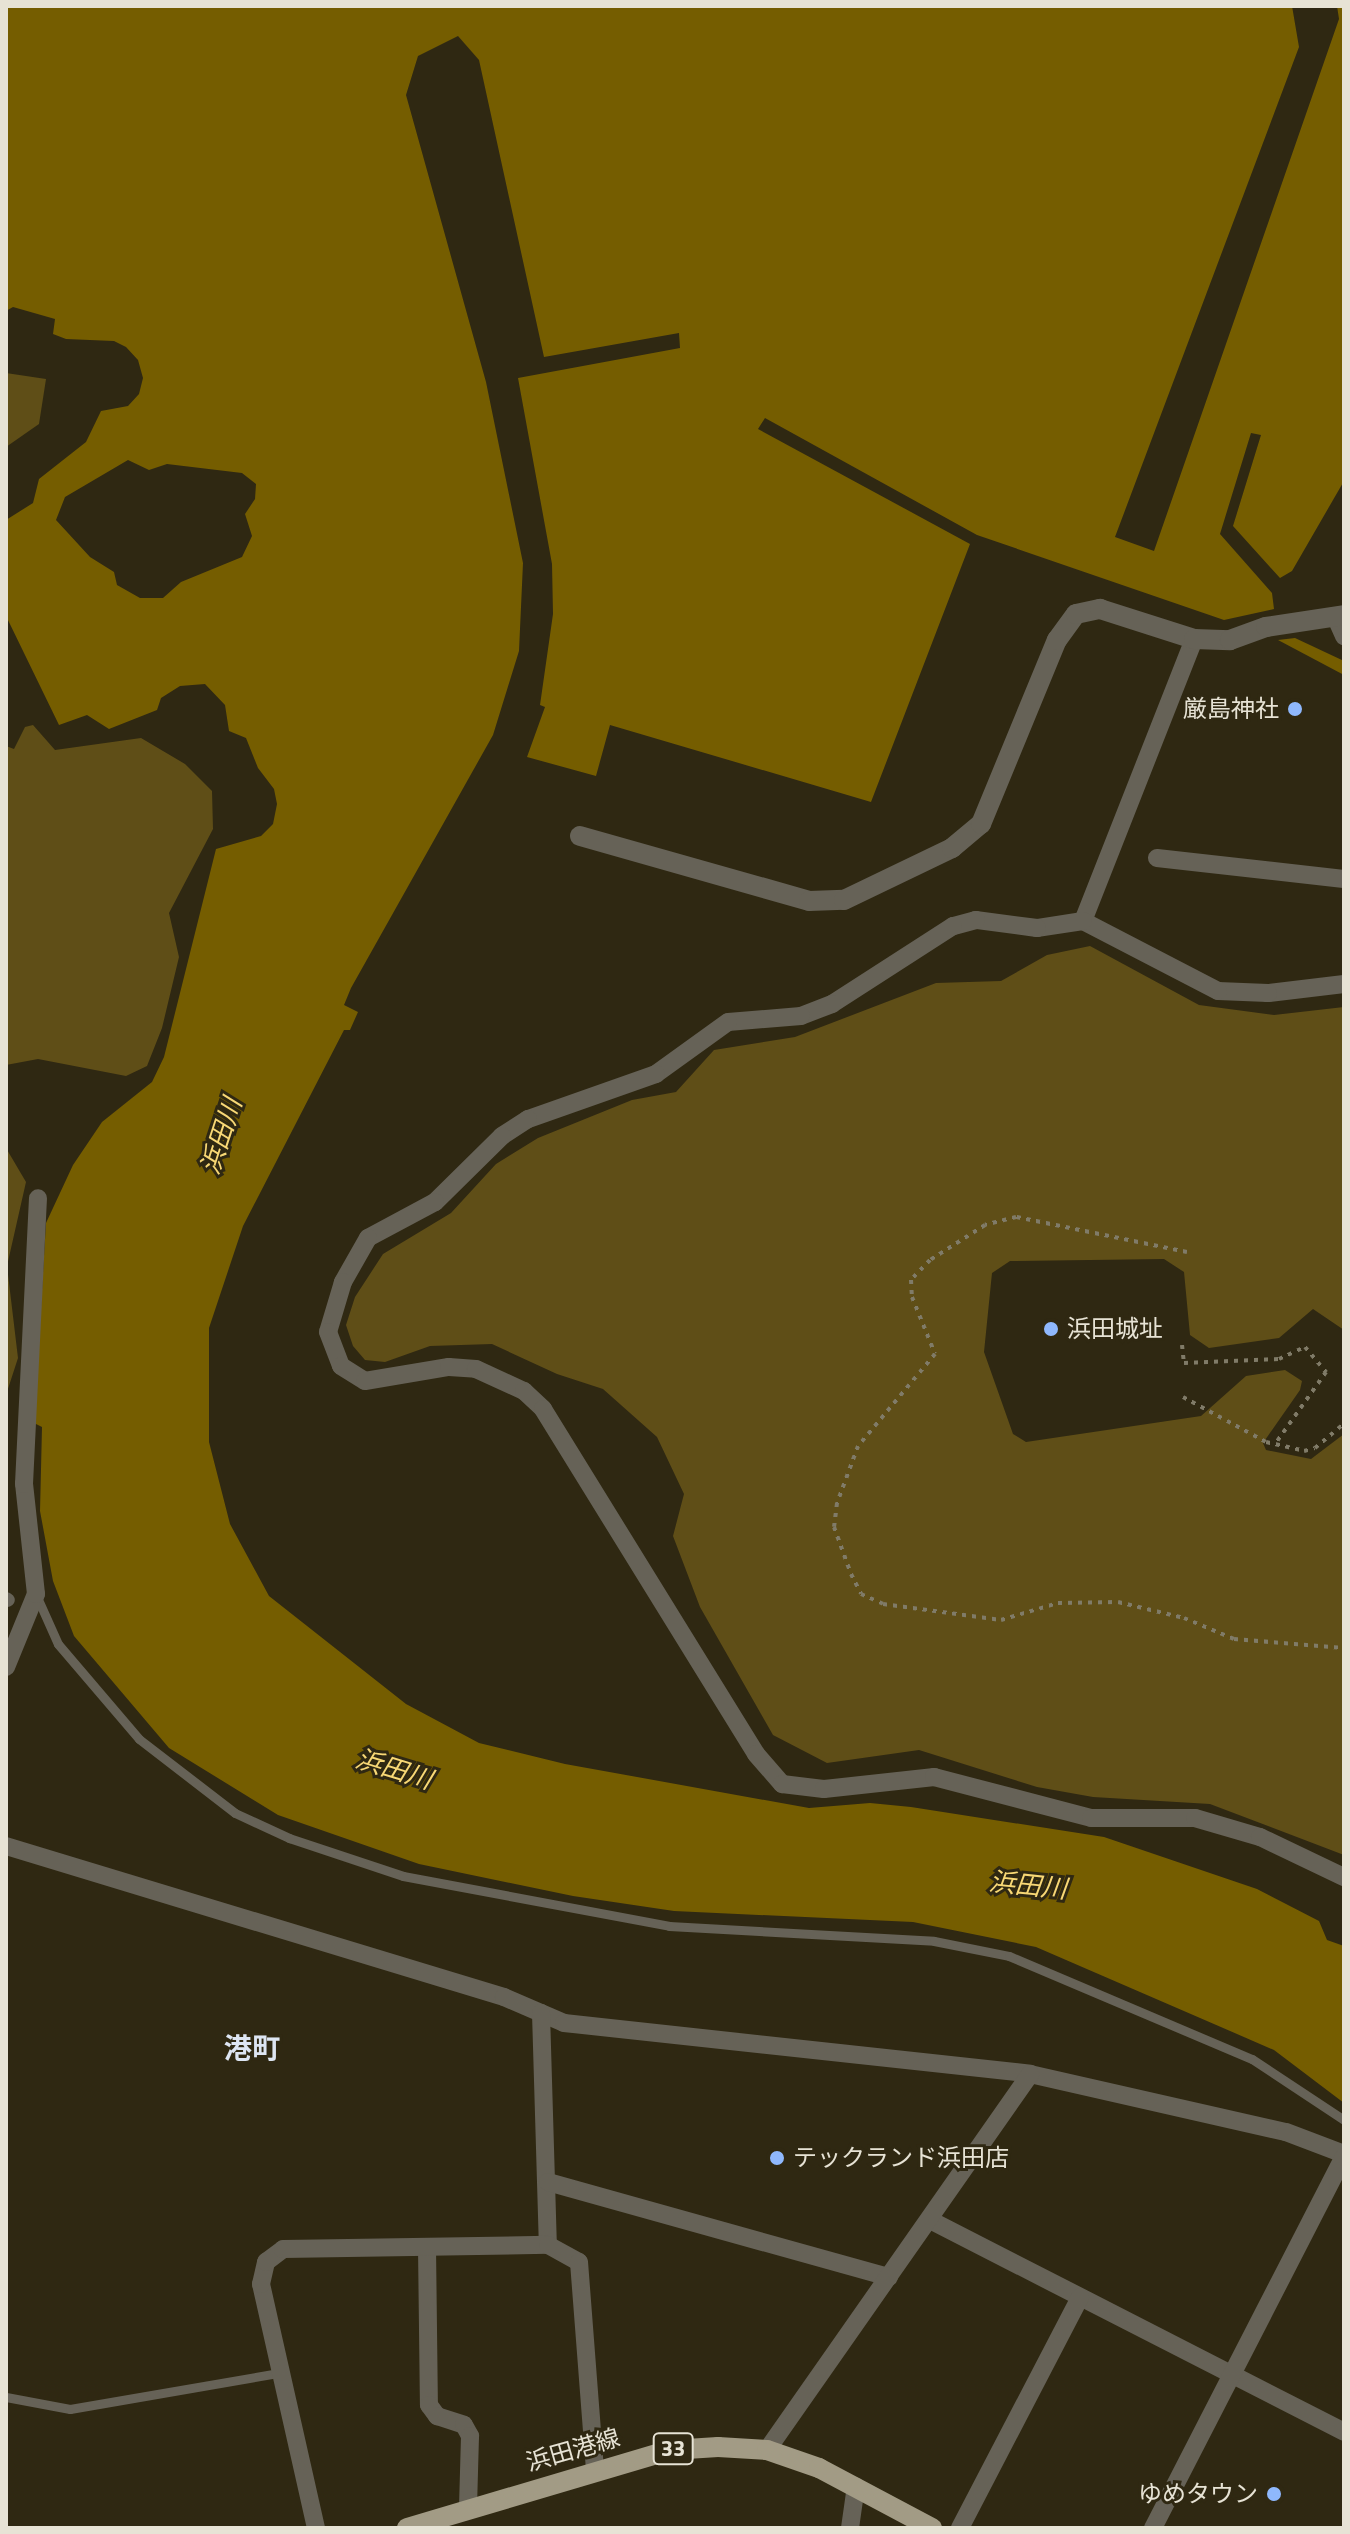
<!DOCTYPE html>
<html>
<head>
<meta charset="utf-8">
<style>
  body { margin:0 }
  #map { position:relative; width:1350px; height:2534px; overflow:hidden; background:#2f2812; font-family:"Titillium Web","Noto Sans JP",sans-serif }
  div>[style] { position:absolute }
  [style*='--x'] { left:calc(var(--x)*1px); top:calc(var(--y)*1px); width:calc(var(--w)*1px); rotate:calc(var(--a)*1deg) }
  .forest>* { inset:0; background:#5f4e17 }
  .water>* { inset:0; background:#755d00 }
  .path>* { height:4px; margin-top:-2px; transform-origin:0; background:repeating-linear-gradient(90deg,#807b68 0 4px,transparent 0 10px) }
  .service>* { height:9px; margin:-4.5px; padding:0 4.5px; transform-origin:4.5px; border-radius:4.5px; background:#666257 }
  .pedestrian>* { height:14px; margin:-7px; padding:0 7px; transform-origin:7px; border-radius:7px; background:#666257 }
  .minor>* { height:18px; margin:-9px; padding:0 9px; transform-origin:9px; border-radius:9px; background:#666257 }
  .tertiary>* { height:20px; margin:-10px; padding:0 10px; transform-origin:10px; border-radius:10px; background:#666257 }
  .primary>* { height:20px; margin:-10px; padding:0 10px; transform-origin:10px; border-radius:10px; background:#a29b85 }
  .dots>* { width:22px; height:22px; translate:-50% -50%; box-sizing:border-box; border:4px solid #2f2812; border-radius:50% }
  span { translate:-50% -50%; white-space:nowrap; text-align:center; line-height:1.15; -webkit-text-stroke:6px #2f2812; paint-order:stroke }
  .shield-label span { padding:2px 6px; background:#2f2812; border:2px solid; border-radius:6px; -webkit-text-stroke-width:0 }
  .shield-label { font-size:22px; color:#e7e3d5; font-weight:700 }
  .poi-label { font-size:24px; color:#e7e3d5 }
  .right { translate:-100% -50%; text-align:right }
  .left { translate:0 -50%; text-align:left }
  .street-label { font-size:24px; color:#e7e3d5 }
  .water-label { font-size:26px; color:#f8d875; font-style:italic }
  .quarter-label { font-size:28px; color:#dde5f2; font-weight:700 }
  .frame { position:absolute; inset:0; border:8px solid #e7e3d5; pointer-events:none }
</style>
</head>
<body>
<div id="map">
  <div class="forest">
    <i style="clip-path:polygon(6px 373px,46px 379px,39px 424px,6px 447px)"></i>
    <i style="clip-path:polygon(33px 725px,55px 750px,141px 738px,185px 764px,212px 791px,213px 829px,169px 913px,179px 957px,162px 1028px,147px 1066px,126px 1076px,38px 1059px,6px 1065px,6px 746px,14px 749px,25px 727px)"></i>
    <i style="clip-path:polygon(1090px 946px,1199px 1005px,1274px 1015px,1344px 1007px,1344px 1330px,1313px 1309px,1279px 1338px,1209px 1348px,1190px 1335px,1184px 1272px,1164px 1259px,1010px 1261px,992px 1273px,984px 1352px,1013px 1434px,1026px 1442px,1201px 1416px,1246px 1376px,1285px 1370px,1302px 1381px,1300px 1390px,1263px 1443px,1266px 1450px,1311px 1459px,1344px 1434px,1344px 1855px,1210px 1804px,1093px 1797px,1037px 1787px,919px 1750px,827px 1763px,773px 1735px,700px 1607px,673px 1536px,684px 1494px,657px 1437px,603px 1389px,557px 1374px,492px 1344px,430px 1346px,385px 1362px,365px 1360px,353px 1346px,346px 1325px,355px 1297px,383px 1254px,451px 1213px,496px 1164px,538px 1138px,632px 1100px,676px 1092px,714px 1050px,795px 1037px,936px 983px,1001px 981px,1047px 955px)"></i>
    <i style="clip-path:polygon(6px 1148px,26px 1182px,7px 1266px,18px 1358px,6px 1395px)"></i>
  </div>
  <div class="water">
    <i style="clip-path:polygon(evenodd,6px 6px,1292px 6px,1299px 47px,1115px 537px,1154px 551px,1339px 19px,1337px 6px,1344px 6px,1344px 481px,1292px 571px,1280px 578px,1233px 526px,1261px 435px,1251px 433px,1220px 534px,1272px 593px,1274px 609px,1224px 620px,977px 535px,765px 418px,758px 429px,970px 544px,871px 802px,610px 725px,596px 776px,527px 757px,545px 707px,540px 705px,553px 614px,552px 564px,518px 378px,680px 348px,679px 333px,544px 357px,479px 60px,458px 36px,418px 56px,406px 95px,486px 382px,523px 563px,519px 651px,493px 735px,351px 988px,344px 1005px,358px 1012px,350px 1030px,344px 1030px,243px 1226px,209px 1328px,209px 1442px,230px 1524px,269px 1596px,406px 1704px,479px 1743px,565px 1764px,809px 1808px,870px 1803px,911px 1807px,1104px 1837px,1257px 1889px,1319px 1921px,1327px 1940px,1344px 1946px,1344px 2103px,1274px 2050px,1036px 1947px,913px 1922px,674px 1911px,573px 1896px,419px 1864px,278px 1815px,169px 1748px,74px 1636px,53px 1581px,40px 1511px,42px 1427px,34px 1423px,46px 1223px,73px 1165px,102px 1122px,152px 1082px,164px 1057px,216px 849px,261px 836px,273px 824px,277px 804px,274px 789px,258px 768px,246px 738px,229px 731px,225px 705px,205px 684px,180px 686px,161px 698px,157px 710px,109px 729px,87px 715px,59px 725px,6px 616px,6px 520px,33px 503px,39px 479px,86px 442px,101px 411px,128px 406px,139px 394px,143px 378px,138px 360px,126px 347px,114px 341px,66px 339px,53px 334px,55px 319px,13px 307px,6px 311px,6px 6px,128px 460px,149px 470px,167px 464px,242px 473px,256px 484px,255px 499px,245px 514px,252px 536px,242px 557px,181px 582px,163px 598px,140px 598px,117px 585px,114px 572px,90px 557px,56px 520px,65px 497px,128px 460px)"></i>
    <i style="clip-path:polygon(1295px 638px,1344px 661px,1344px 675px,1278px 640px)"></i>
  </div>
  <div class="path">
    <i style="--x:1187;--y:1252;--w:175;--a:-168.4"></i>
    <i style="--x:1016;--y:1217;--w:32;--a:166"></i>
    <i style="--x:985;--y:1225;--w:65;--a:147.5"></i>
    <i style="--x:930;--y:1260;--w:28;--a:134"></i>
    <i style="--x:911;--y:1280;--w:17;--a:87"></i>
    <i style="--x:912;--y:1297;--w:61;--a:68"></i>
    <i style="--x:935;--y:1354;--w:120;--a:129.9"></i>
    <i style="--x:858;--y:1446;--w:61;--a:110.2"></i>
    <i style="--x:837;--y:1503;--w:24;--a:97"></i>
    <i style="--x:834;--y:1527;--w:50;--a:70.1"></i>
    <i style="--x:851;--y:1574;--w:22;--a:63"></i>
    <i style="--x:861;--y:1594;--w:24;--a:24"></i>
    <i style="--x:883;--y:1604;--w:119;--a:7.7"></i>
    <i style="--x:1001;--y:1620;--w:59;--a:-16.6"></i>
    <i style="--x:1058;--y:1603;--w:60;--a:-1"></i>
    <i style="--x:1118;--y:1602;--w:68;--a:13.6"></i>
    <i style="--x:1184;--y:1618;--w:54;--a:22.8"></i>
    <i style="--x:1234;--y:1639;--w:110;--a:4.7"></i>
    <i style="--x:1182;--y:1345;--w:18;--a:84"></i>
    <i style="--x:1184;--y:1363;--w:95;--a:-2.4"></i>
    <i style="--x:1279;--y:1359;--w:29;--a:-25"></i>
    <i style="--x:1305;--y:1347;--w:33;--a:50"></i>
    <i style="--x:1326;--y:1372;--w:88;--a:125.3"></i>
    <i style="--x:1183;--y:1397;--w:94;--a:28.5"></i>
    <i style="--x:1266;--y:1442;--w:39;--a:13"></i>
    <i style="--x:1304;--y:1451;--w:11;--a:-15"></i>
    <i style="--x:1315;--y:1448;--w:38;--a:-40"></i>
  </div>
  <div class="service">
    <i style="--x:37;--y:1597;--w:51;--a:65.9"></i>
    <i style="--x:58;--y:1644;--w:125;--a:49.5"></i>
    <i style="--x:139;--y:1739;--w:121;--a:37.6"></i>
    <i style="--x:235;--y:1813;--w:60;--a:24.8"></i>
    <i style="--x:289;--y:1838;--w:120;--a:18.4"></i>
    <i style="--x:403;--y:1876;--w:271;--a:10.6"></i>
    <i style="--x:669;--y:1926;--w:265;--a:3.2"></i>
    <i style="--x:934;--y:1941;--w:76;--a:11.3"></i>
    <i style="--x:1009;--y:1956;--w:264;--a:23"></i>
    <i style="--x:1252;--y:2059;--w:110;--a:33.5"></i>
    <i style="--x:6;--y:2397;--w:65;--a:10.6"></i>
    <i style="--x:70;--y:2409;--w:212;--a:-9.8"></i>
  </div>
  <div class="pedestrian">
    <i style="--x:6;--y:1599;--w:2;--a:27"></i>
  </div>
  <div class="minor">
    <i style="--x:1336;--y:618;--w:20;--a:66"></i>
    <i style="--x:1157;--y:858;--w:188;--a:6.4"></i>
    <i style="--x:1083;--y:921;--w:303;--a:-68.5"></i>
    <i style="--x:1344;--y:984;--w:77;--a:173.2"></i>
    <i style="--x:1268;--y:993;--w:50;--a:-177.7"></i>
    <i style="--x:1218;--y:991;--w:152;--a:-152.6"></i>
    <i style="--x:1083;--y:921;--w:47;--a:171.3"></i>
    <i style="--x:1037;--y:928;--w:62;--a:-172.5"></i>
    <i style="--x:976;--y:920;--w:24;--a:165"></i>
    <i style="--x:953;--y:926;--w:144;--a:147.2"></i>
    <i style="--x:832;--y:1004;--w:33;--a:159"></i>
    <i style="--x:801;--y:1016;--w:73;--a:175.3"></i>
    <i style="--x:728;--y:1022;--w:89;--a:144.2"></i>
    <i style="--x:656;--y:1074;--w:136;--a:160.6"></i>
    <i style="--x:528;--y:1119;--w:31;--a:147"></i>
    <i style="--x:502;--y:1136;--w:94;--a:135.4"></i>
    <i style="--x:435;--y:1202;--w:76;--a:151.8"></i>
    <i style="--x:368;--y:1238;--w:51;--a:119.6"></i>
    <i style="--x:343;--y:1282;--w:52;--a:106.7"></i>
    <i style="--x:328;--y:1332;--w:36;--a:69"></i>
    <i style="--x:341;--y:1366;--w:28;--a:32"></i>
    <i style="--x:365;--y:1381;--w:85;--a:-9.5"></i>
    <i style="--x:449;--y:1367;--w:27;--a:4"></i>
    <i style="--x:476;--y:1369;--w:53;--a:24.6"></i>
    <i style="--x:524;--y:1391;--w:26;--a:43"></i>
    <i style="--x:543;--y:1409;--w:405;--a:58.3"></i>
    <i style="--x:756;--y:1754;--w:40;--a:49"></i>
    <i style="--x:782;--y:1784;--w:42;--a:6.8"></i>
    <i style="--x:824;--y:1789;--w:111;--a:-6.2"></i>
    <i style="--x:934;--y:1777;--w:162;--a:14.6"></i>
    <i style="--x:1091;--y:1818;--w:104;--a:0"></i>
    <i style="--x:1195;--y:1818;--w:68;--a:16.3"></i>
    <i style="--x:1260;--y:1837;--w:93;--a:25.5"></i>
    <i style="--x:6;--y:1667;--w:79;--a:-67.7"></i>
    <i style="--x:36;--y:1594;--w:111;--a:-96.2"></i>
    <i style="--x:24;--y:1484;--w:286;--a:-87.2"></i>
    <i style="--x:6;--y:1846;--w:520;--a:16.87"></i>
    <i style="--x:504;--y:1997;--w:65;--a:23.4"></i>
    <i style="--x:564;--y:2023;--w:469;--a:6.2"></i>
    <i style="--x:1030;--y:2074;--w:262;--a:12.8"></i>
    <i style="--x:1286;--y:2132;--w:62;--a:20.8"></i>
    <i style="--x:541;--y:2013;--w:232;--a:88.3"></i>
    <i style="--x:548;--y:2182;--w:354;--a:15.6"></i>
    <i style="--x:930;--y:2220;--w:465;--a:27.1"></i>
    <i style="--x:427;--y:2247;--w:158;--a:89.3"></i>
    <i style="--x:429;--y:2405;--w:14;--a:54"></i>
    <i style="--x:437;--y:2416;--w:28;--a:18"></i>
    <i style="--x:464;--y:2425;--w:13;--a:61"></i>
    <i style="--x:470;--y:2436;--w:73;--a:91.6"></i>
    <i style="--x:767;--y:2450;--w:459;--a:-55"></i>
    <i style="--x:316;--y:2528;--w:250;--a:-102.7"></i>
    <i style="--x:261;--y:2284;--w:23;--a:-77"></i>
    <i style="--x:266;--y:2262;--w:21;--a:-37"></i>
    <i style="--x:283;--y:2249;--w:265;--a:-0.9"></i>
    <i style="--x:548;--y:2245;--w:35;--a:29"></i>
    <i style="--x:579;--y:2262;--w:209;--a:85.6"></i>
    <i style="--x:850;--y:2528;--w:42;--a:-81.9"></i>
    <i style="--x:960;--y:2528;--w:260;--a:-62.5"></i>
    <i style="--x:1153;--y:2528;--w:417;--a:-62.8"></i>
  </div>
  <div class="tertiary">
    <i style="--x:580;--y:836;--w:238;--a:15.8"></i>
    <i style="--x:809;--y:901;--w:35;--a:-2"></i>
    <i style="--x:844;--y:900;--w:120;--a:-25.7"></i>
    <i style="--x:952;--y:848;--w:38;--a:-40"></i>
    <i style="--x:981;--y:824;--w:199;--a:-67.6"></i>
    <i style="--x:1057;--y:640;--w:32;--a:-54"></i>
    <i style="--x:1076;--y:614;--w:25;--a:-12"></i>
    <i style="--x:1100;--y:609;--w:99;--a:17.7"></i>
    <i style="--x:1194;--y:639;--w:36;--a:2"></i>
    <i style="--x:1230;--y:640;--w:38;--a:-20"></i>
    <i style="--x:1266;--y:627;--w:79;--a:-8.7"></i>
  </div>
  <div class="primary">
    <i style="--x:407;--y:2528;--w:275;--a:-16.5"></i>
    <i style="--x:671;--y:2450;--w:47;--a:-3.7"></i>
    <i style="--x:718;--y:2447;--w:49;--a:3.5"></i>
    <i style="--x:767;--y:2450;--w:55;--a:19.1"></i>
    <i style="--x:819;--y:2468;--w:128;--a:28"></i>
  </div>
  <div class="dots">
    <i style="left:1295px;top:709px;background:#8fb8fd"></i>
    <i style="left:1051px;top:1329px;background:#8fb8fd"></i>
    <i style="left:777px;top:2158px;background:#8fb8fd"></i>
    <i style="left:1274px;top:2494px;background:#8fb8fd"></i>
  </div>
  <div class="shield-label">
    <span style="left:673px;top:2449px">33</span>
  </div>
  <div class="poi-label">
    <span class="right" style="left:1279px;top:709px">厳島神社</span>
    <span class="left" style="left:1067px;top:1329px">浜田城址</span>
    <span class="left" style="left:793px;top:2158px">テックランド浜田店</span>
    <span class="right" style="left:1258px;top:2494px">ゆめタウン</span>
  </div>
  <div class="street-label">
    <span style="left:573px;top:2450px;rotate:-16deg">浜田港線</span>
  </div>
  <div class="water-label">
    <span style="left:221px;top:1136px;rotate:-72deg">浜田川</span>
    <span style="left:394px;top:1769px;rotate:17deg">浜田川</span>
    <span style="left:1028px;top:1885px;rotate:6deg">浜田川</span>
  </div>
  <div class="quarter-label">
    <span style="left:252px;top:2048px">港町</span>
  </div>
  <div class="frame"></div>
</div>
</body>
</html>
